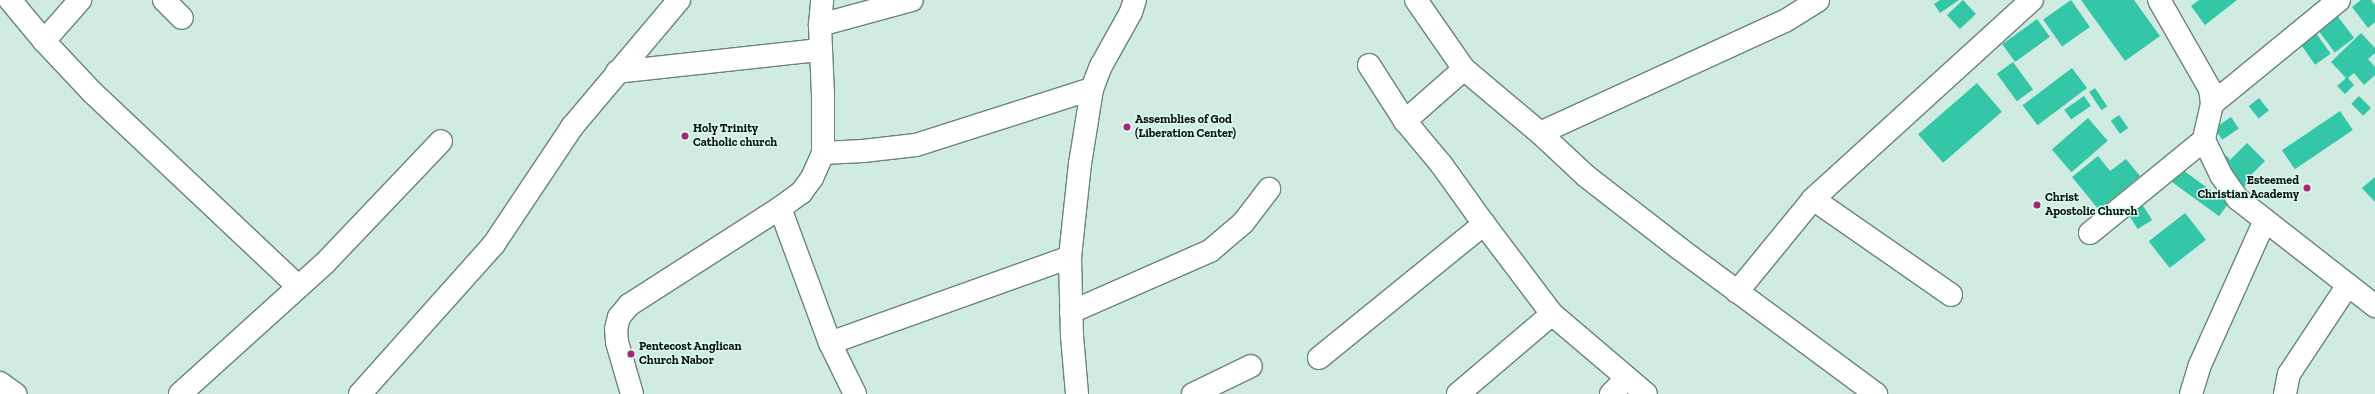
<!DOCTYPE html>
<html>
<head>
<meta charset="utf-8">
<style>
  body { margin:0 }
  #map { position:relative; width:2375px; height:394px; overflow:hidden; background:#cfebe2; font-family:"Zilla Slab",serif }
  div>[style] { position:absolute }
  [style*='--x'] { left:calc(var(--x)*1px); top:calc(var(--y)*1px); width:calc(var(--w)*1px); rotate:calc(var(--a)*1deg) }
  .building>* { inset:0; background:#33c7a8; transform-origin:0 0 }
  .roads { filter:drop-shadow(1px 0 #6b847c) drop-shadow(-1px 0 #6b847c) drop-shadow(0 1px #6b847c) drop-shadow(0 -1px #6b847c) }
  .minor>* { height:22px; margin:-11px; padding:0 11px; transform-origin:11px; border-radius:11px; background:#fff }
  .dots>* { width:11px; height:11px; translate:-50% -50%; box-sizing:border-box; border:2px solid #dcf8ef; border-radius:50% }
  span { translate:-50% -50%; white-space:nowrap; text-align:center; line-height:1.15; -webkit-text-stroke:3px #dcf8ef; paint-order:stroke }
  .poi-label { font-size:12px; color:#060f0c; font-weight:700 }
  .left { translate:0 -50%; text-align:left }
  .right { translate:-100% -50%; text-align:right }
</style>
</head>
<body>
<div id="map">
  <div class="building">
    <i style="clip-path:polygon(1940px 0,1959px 0,1940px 13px,1934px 4px)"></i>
    <i style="left:1963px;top:0;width:19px;height:22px;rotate:47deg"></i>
    <i style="left:2071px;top:0;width:33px;height:34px;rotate:55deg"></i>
    <i style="clip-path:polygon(2081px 0,2134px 0,2160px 36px,2125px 61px)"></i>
    <i style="clip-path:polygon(2199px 0,2237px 0,2205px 25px,2191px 6px)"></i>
    <i style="clip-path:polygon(2361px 0,2371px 0,2375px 5px,2375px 22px,2368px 28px,2352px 7px)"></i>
    <i style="left:2336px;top:14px;width:30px;height:24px;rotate:53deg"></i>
    <i style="left:2037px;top:19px;width:22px;height:43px;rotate:54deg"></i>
    <i style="left:2314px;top:30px;width:29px;height:19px;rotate:55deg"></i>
    <i style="clip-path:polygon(2361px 33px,2375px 48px,2375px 53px,2368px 59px,2375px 67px,2375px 75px,2364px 85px,2354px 73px,2348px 78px,2354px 85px,2345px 94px,2337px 86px,2346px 78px,2331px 62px)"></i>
    <i style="left:2013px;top:62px;width:34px;height:20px;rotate:54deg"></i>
    <i style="left:2072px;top:68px;width:25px;height:62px;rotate:53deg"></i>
    <i style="left:1977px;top:83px;width:38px;height:78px;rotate:49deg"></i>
    <i style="left:2095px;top:88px;width:22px;height:7px;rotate:56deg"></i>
    <i style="left:2084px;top:96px;width:12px;height:24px;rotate:55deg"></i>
    <i style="left:2359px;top:96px;width:17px;height:11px;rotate:45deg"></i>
    <i style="left:2259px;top:98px;width:16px;height:13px;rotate:52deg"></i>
    <i style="left:2340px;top:111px;width:23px;height:70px;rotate:56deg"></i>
    <i style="left:2119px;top:115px;width:16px;height:10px;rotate:55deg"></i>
    <i style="left:2231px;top:117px;width:14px;height:20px;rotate:56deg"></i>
    <i style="left:2088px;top:118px;width:30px;height:48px;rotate:49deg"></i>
    <i style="clip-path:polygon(2247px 143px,2265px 161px,2248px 178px,2250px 181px,2242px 189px,2218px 164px,2227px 156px,2230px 160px)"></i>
    <i style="clip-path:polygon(2098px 156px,2110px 171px,2126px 159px,2140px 176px,2099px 210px,2072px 177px)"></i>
    <i style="left:2180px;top:168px;width:60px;height:16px;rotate:36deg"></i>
    <i style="clip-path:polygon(2375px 177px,2375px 202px,2362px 188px)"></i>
    <i style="left:2142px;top:204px;width:19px;height:17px;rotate:58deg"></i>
    <i style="left:2185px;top:213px;width:34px;height:46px;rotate:52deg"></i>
  </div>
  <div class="roads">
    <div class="minor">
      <i style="--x:10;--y:0;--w:53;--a:50.3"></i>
      <i style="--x:44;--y:41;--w:71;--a:46.7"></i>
      <i style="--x:93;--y:93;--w:282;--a:43.3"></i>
      <i style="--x:164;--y:0;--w:25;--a:45"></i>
      <i style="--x:1416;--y:0;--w:84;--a:55.2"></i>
      <i style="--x:1464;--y:69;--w:99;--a:40.1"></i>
      <i style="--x:1540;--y:133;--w:63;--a:43.1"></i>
      <i style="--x:1586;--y:176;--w:119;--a:37.8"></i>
      <i style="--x:1680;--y:249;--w:244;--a:36.5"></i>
      <i style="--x:2159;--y:0;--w:103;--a:60.2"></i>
      <i style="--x:2210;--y:89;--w:15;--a:82"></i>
      <i style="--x:2212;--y:104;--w:37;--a:103"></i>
      <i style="--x:2204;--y:140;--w:39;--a:64"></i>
      <i style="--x:2221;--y:175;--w:29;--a:55"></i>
      <i style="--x:2238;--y:199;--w:174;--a:38"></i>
      <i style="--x:820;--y:25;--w:95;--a:-15.2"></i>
      <i style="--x:44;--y:41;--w:55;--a:-48.7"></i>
      <i style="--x:1369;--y:65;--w:67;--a:57.3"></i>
      <i style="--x:1464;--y:69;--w:79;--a:138.6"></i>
      <i style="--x:1405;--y:121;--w:56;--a:50.1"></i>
      <i style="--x:1441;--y:164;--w:74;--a:54.4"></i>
      <i style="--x:1484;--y:224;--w:113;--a:52.9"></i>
      <i style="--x:1552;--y:314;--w:123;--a:40.4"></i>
      <i style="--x:617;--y:72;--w:205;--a:-6.2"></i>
      <i style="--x:2212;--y:104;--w:164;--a:-39.3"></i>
      <i style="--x:1540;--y:133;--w:269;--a:-24.6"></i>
      <i style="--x:1785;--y:21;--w:39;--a:-32"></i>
      <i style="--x:823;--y:153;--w:40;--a:-2.9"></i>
      <i style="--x:863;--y:151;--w:53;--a:-6.5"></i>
      <i style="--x:916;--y:145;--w:185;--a:-17.7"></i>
      <i style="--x:1813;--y:199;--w:168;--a:34.8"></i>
      <i style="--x:780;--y:208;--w:144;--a:69.7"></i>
      <i style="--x:830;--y:343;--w:57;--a:63.9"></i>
      <i style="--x:2090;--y:233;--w:147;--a:-39.2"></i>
      <i style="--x:1737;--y:292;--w:120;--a:-50.7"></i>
      <i style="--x:1813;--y:199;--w:296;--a:-42.3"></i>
      <i style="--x:1071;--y:312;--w:152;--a:-23.7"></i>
      <i style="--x:1210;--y:251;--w:43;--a:-40.3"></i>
      <i style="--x:1243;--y:223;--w:43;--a:-52.6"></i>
      <i style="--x:830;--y:343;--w:255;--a:-19.7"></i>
      <i style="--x:1319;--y:358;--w:213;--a:-39.1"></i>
      <i style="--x:0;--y:383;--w:19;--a:36"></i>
      <i style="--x:180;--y:394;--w:195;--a:-42.1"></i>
      <i style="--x:325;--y:263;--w:168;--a:-46.4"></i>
      <i style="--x:360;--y:394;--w:201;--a:-48.2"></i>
      <i style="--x:494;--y:244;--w:141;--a:-56.3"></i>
      <i style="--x:572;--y:127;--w:166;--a:-49.9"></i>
      <i style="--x:632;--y:394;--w:54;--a:-106.1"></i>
      <i style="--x:617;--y:342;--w:13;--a:-94"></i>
      <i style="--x:616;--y:329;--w:12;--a:-76"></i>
      <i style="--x:619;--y:317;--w:16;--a:-50"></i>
      <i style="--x:629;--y:305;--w:179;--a:-32.7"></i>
      <i style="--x:780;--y:208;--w:26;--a:-36"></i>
      <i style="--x:801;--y:193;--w:19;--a:-54"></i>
      <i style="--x:812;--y:178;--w:27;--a:-66"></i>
      <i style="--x:823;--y:153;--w:58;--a:-90"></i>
      <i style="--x:823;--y:95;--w:70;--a:-92.5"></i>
      <i style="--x:820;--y:25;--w:25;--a:-85"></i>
      <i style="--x:1077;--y:394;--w:58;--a:-94.9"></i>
      <i style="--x:1072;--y:336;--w:79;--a:-91.5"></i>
      <i style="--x:1070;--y:257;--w:94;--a:-83.9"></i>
      <i style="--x:1080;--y:164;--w:76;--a:-80.9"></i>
      <i style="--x:1092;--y:89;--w:25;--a:-69"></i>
      <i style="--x:1101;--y:66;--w:62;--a:-60.9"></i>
      <i style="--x:1131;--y:12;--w:13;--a:-72"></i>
      <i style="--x:1193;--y:394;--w:64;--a:-25.8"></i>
      <i style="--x:1458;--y:394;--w:123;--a:-40.4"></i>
      <i style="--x:1611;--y:394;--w:21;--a:-45"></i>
      <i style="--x:2191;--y:394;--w:28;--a:-73"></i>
      <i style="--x:2199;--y:367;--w:161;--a:-65.8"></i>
      <i style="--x:2285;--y:394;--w:20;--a:-79"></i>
      <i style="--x:2289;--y:374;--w:107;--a:-56.5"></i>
    </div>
  </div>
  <div class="dots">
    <i style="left:1127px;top:127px;background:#a42679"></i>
    <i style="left:685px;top:136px;background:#a42679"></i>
    <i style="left:2307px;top:188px;background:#a42679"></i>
    <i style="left:2037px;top:205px;background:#a42679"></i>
    <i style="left:631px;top:354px;background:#a42679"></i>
  </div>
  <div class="poi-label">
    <span class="left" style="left:1135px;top:127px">Assemblies of God<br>(Liberation Center)</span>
    <span class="left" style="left:693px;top:136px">Holy Trinity<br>Catholic church</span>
    <span class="right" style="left:2299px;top:188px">Esteemed<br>Christian Academy</span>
    <span class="left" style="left:2045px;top:205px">Christ<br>Apostolic Church</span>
    <span class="left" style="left:639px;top:354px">Pentecost Anglican<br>Church Nabor</span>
  </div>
</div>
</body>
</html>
